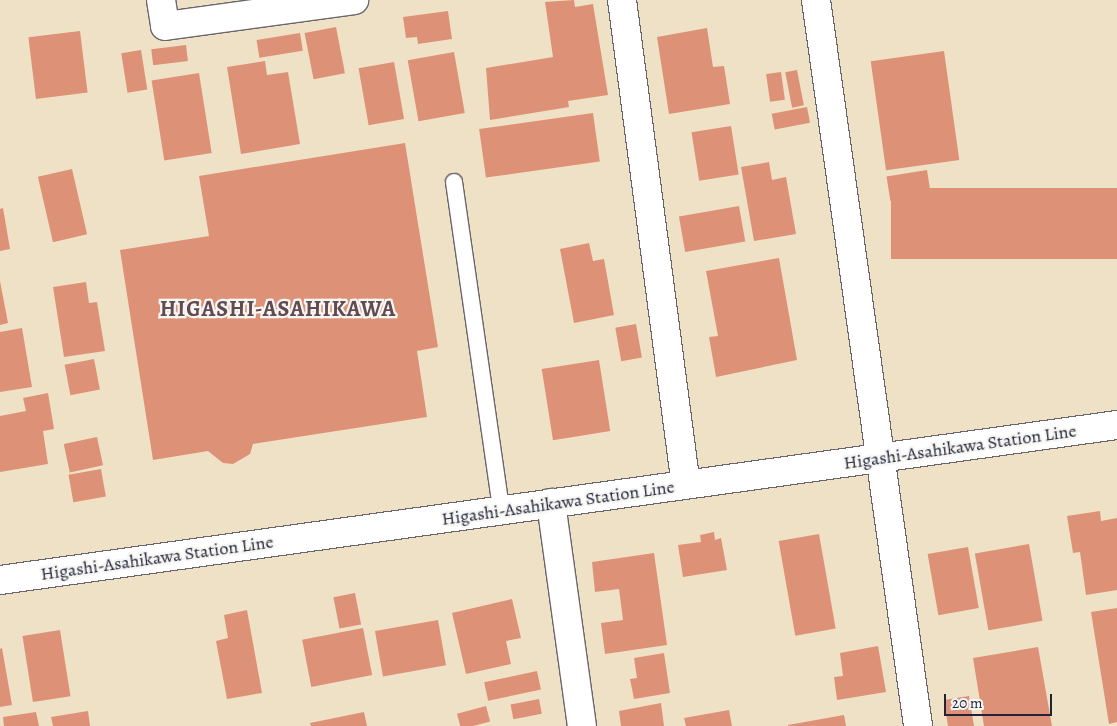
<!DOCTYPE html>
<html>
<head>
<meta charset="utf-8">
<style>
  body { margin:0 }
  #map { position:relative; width:1117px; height:726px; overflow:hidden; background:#efe1c5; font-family:Alegreya,serif }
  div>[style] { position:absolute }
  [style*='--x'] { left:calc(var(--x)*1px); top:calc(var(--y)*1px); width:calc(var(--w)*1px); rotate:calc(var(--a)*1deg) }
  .building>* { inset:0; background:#dd9278; transform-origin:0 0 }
  .roads { filter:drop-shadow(1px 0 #6a656b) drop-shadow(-1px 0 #6a656b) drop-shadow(0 1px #6a656b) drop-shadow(0 -1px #6a656b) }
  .lane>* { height:16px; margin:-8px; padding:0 8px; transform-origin:8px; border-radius:8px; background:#fff }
  .street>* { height:28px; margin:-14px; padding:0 14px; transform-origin:14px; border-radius:14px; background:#fff }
  .secondary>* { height:28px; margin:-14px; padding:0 14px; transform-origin:14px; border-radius:14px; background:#fff }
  span { translate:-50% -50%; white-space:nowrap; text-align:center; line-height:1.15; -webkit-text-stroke:4.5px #f6f6f2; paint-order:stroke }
  .street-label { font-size:18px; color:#22223b }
  .district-label { font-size:22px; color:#634950; font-weight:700; letter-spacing:1px }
  .scale { position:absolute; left:944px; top:694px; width:108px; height:22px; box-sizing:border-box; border:2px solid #22223b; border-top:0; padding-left:6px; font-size:15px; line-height:18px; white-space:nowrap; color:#22223b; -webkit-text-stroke:4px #f6f6f2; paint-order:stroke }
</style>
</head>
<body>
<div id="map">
  <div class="building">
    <i style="clip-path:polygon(574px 0,575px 7px,593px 4px,608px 95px,568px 101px,569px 107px,490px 120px,486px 68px,553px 57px,545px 2px)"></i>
    <i style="clip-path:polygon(448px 11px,452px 39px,418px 44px,417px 37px,406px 38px,403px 17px)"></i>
    <i style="left:336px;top:27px;width:47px;height:32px;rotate:79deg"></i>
    <i style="clip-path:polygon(707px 28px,713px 67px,724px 66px,730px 104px,669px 114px,657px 37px)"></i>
    <i style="left:80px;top:31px;width:62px;height:52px;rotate:83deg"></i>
    <i style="left:300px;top:33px;width:18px;height:44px;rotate:81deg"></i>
    <i style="left:186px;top:45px;width:16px;height:35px;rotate:83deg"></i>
    <i style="left:141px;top:50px;width:40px;height:20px;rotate:81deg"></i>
    <i style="left:944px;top:51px;width:110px;height:74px;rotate:82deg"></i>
    <i style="left:454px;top:52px;width:62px;height:47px;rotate:80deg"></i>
    <i style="clip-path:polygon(265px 61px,267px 75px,288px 72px,300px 144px,241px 154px,227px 67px)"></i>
    <i style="left:394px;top:62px;width:58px;height:36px;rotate:80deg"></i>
    <i style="left:797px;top:70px;width:36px;height:12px;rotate:79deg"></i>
    <i style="left:781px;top:72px;width:28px;height:15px;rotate:82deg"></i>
    <i style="left:199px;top:73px;width:81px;height:48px;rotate:81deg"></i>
    <i style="left:807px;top:107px;width:16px;height:36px;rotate:79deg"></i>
    <i style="left:593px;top:113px;width:49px;height:115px;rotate:82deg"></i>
    <i style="left:731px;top:126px;width:49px;height:40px;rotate:81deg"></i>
    <i style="clip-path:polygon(405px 143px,438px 347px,417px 351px,427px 417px,253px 444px,250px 454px,233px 464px,223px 463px,208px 451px,153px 460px,120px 250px,209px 236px,199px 176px)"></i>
    <i style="clip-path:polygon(769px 162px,772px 180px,786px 177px,796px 234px,754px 241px,741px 167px)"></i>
    <i style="left:72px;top:169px;width:67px;height:35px;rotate:77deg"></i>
    <i style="left:927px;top:170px;width:25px;height:41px;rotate:81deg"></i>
    <i style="left:1117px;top:188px;width:71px;height:226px;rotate:90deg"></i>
    <i style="left:739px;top:206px;width:36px;height:61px;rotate:80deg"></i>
    <i style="clip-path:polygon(3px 208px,10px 249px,0 251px,0 209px)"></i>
    <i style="clip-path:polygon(589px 243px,593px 261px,604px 259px,614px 315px,574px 323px,560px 249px)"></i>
    <i style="clip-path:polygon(779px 258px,797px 360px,716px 377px,709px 337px,718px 336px,706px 271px)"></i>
    <i style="clip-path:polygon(0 281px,8px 323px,0 325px)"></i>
    <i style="clip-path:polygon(86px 282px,89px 303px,97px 302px,105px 351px,64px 357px,53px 287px)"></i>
    <i style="left:636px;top:324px;width:34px;height:21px;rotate:80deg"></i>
    <i style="clip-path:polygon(22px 328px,32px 387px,0 392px,0 332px)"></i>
    <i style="left:94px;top:359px;width:31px;height:30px;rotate:79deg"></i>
    <i style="left:599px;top:360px;width:72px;height:58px;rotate:81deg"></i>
    <i style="clip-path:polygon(48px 393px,54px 429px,43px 431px,48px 464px,0 472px,0 416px,26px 411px,23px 398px)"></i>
    <i style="left:97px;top:437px;width:29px;height:34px;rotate:78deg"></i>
    <i style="left:101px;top:469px;width:28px;height:33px;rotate:80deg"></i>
    <i style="clip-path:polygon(1100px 511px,1101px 521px,1117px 518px,1117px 590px,1086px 595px,1080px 552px,1073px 553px,1067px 516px)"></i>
    <i style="clip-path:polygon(714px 532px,715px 540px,721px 538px,727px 570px,683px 577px,678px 545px,701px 542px,700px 535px)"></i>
    <i style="left:819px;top:534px;width:96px;height:41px;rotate:80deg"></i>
    <i style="left:1029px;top:544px;width:78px;height:55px;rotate:80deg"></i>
    <i style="left:968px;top:547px;width:62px;height:41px;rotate:80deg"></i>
    <i style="clip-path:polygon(654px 553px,667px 645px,605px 654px,601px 623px,623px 620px,619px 589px,595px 592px,592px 562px)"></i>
    <i style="left:355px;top:593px;width:32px;height:22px;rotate:79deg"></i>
    <i style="clip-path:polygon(512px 599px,521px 638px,506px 641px,511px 664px,466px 674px,452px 613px)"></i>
    <i style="clip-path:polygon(1117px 608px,1117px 722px,1109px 724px,1091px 612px)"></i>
    <i style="clip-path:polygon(247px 610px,262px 693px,227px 699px,216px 641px,228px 638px,224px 615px)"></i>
    <i style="left:438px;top:620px;width:46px;height:64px;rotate:80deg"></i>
    <i style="left:363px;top:628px;width:48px;height:62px;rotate:79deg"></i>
    <i style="left:60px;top:630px;width:67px;height:38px;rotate:81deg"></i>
    <i style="clip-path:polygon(878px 646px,886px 692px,837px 700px,834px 677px,843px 676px,840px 653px)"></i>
    <i style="clip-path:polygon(1038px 647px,1052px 726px,984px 726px,973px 658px)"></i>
    <i style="clip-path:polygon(2px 648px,12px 705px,0 707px,0 649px)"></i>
    <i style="clip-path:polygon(664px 653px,670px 693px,634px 699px,630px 679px,637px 678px,634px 658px)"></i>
    <i style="left:537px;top:671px;width:19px;height:54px;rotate:78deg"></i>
    <i style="clip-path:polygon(969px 696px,974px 726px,948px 726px,944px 700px)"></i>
    <i style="left:539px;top:699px;width:15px;height:29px;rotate:79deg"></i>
    <i style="clip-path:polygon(661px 703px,664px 726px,621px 726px,619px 711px)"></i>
    <i style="left:486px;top:706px;width:16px;height:30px;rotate:75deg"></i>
    <i style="clip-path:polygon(729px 710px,732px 726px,686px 726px,684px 718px)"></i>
    <i style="clip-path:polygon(88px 711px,90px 726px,53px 726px,51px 717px)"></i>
    <i style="clip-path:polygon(36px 712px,39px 726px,4px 726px,3px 717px)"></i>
    <i style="clip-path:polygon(364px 712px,367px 726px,311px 726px,310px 723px)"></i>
    <i style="clip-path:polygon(844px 715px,846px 726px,788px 726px,788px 725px)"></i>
  </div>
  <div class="roads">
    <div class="lane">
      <i style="--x:454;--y:182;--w:331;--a:81.8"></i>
    </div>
    <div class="street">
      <i style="--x:161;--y:0;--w:26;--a:81"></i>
      <i style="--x:165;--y:26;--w:191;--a:-7.8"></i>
      <i style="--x:622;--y:0;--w:489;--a:82.5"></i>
      <i style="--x:816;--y:0;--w:733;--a:82"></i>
      <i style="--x:551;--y:503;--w:225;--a:82.1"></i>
    </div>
    <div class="secondary">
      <i style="--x:0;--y:580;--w:1128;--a:-7.9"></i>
    </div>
  </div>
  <div class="street-label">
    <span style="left:960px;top:447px;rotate:-8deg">Higashi-Asahikawa Station Line</span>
    <span style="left:558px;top:503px;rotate:-8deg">Higashi-Asahikawa Station Line</span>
    <span style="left:157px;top:558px;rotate:-8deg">Higashi-Asahikawa Station Line</span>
  </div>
  <div class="district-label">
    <span style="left:278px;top:310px">HIGASHI-ASAHIKAWA</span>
  </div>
  <div class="scale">20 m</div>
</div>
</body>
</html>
